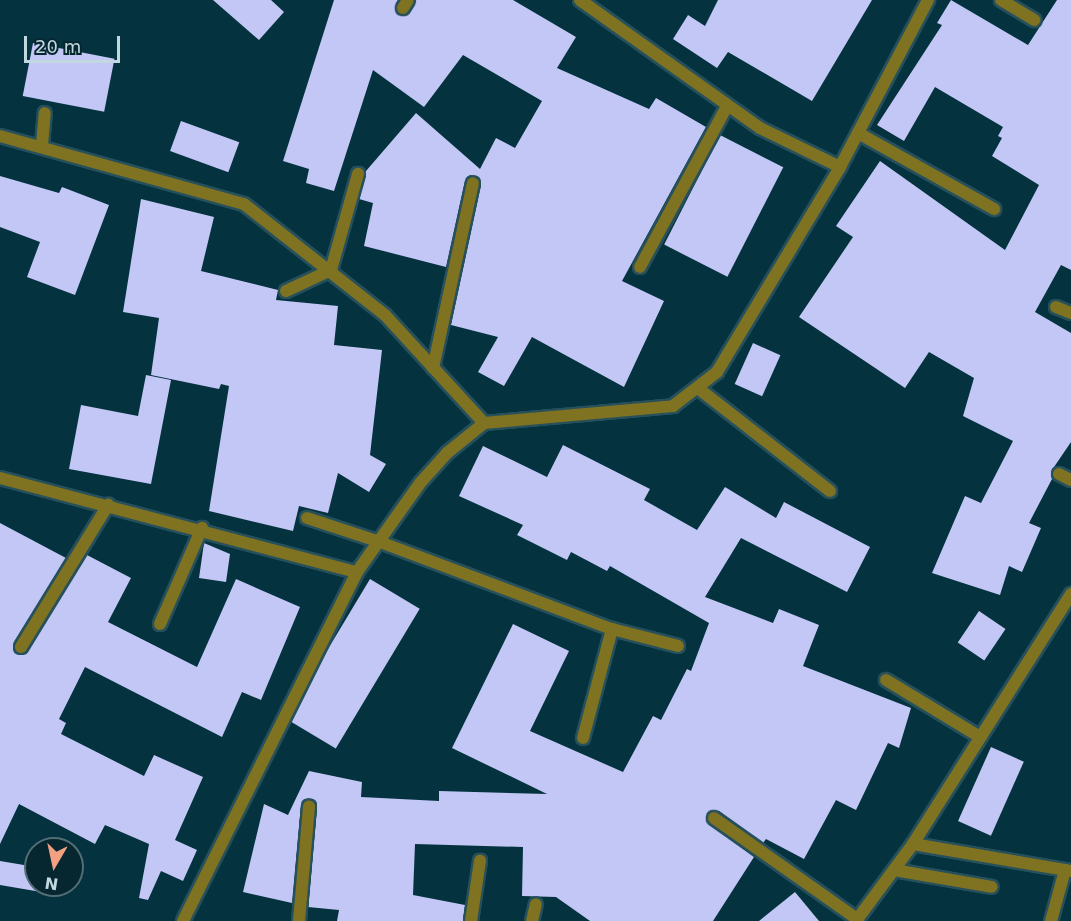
<!DOCTYPE html>
<html>
<head>
<meta charset="utf-8">
<style>
  body { margin:0 }
  #map { position:relative; width:1071px; height:921px; overflow:hidden; background:#04323e; font-family:"DejaVu Sans",sans-serif }
  div>[style] { position:absolute }
  [style*='--x'] { left:calc(var(--x)*1px); top:calc(var(--y)*1px); width:calc(var(--w)*1px); rotate:calc(var(--a)*1deg) }
  .building>* { inset:0; background:#c2c7f5; transform-origin:0 0 }
  .roads { filter:drop-shadow(2px 0 #26505b) drop-shadow(-2px 0 #26505b) drop-shadow(0 2px #26505b) drop-shadow(0 -2px #26505b) }
  .lane>* { height:12px; margin:-6px; padding:0 6px; transform-origin:6px; border-radius:6px; background:#7f7221 }
  .street>* { height:12px; margin:-6px; padding:0 6px; transform-origin:6px; border-radius:6px; background:#7f7221 }
  span { translate:-50% -50%; white-space:nowrap; text-align:center; line-height:1.15; -webkit-text-stroke:6px #062730; paint-order:stroke }
  .north { position:absolute; left:24px; top:837px; width:60px; height:60px; box-sizing:border-box; background:#062730; border:2px solid #516e76; border-radius:50%; rotate:189deg; font-size:16px; font-weight:700; line-height:24px; text-align:center; color:#c2d8e0 }
  .north::after { content:''; display:block; margin:auto; width:21px; height:27px; background:#f39f82; clip-path:polygon(50% 0,100% 100%,50% 72%,0 100%) }
  .scale { position:absolute; left:24px; top:36px; width:96px; height:27px; box-sizing:border-box; border:3px solid #c2d8e0; border-top:0; padding-left:8px; font-size:18px; line-height:21px; white-space:nowrap; color:#c2d8e0; -webkit-text-stroke:4px #062730; paint-order:stroke }
</style>
</head>
<body>
<div id="map">
  <div class="building">
    <i style="clip-path:polygon(213px 0,271px 0,284px 12px,259px 40px)"></i>
    <i style="clip-path:polygon(334px 0,398px 0,396px 11px,403px 16px,416px 0,513px 0,576px 37px,557px 68px,649px 109px,656px 98px,706px 127px,622px 281px,664px 301px,624px 387px,532px 337px,504px 386px,478px 372px,498px 337px,451px 325px,481px 185px,478px 177px,470px 175px,465px 181px,446px 267px,364px 246px,373px 203px,359px 199px,366px 171px,416px 113px,480px 169px,496px 138px,515px 148px,542px 101px,463px 55px,424px 107px,373px 70px,334px 191px,306px 183px,309px 169px,283px 161px)"></i>
    <i style="clip-path:polygon(718px 0,872px 0,812px 101px,728px 52px,717px 68px,673px 39px,688px 15px,705px 26px)"></i>
    <i style="clip-path:polygon(951px 0,1028px 45px,1057px 0,1071px 0,1071px 270px,1061px 265px,1035px 312px,1071px 333px,1071px 442px,1052px 470px,1052px 479px,1029px 523px,1041px 528px,1022px 572px,1009px 566px,1000px 595px,932px 573px,965px 496px,981px 503px,1013px 441px,963px 416px,974px 378px,929px 352px,905px 388px,799px 317px,853px 237px,836px 226px,880px 161px,1005px 250px,1039px 185px,992px 156px,1002px 138px,998px 136px,1003px 127px,935px 87px,904px 141px,877px 125px,942px 25px,937px 23px)"></i>
    <i style="left:33px;top:43px;width:83px;height:54px;rotate:11deg"></i>
    <i style="left:181px;top:121px;width:62px;height:32px;rotate:20deg"></i>
    <i style="left:720px;top:135px;width:71px;height:123px;rotate:27deg"></i>
    <i style="clip-path:polygon(0 176px,59px 193px,62px 187px,109px 205px,75px 295px,27px 277px,40px 242px,0 227px)"></i>
    <i style="clip-path:polygon(141px 199px,214px 217px,201px 271px,278px 290px,276px 300px,338px 306px,334px 345px,382px 350px,370px 455px,386px 464px,369px 492px,338px 473px,328px 513px,299px 506px,293px 531px,209px 511px,229px 386px,221px 384px,219px 389px,151px 375px,159px 318px,123px 312px)"></i>
    <i style="left:753px;top:343px;width:30px;height:45px;rotate:24deg"></i>
    <i style="clip-path:polygon(146px 375px,171px 380px,151px 484px,69px 469px,81px 405px,138px 416px)"></i>
    <i style="clip-path:polygon(563px 445px,650px 489px,644px 500px,697px 530px,725px 487px,776px 518px,784px 502px,870px 547px,847px 592px,741px 538px,705px 597px,773px 623px,779px 609px,819px 625px,803px 666px,911px 708px,899px 748px,888px 743px,856px 810px,836px 800px,804px 859px,766px 839px,763px 843px,719px 811px,710px 811px,709px 824px,754px 857px,713px 921px,590px 921px,556px 897px,522px 896px,523px 847px,415px 844px,413px 895px,465px 905px,463px 921px,337px 921px,339px 910px,308px 907px,317px 807px,309px 798px,301px 805px,292px 903px,243px 892px,264px 804px,288px 815px,309px 771px,362px 782px,361px 797px,439px 801px,439px 791px,547px 794px,452px 748px,513px 624px,569px 651px,530px 731px,623px 772px,653px 716px,661px 720px,687px 669px,691px 671px,709px 623px,610px 566px,607px 571px,571px 552px,567px 560px,517px 535px,523px 525px,459px 496px,483px 446px,547px 477px)"></i>
    <i style="clip-path:polygon(0 523px,66px 558px,14px 643px,14px 650px,20px 655px,28px 651px,87px 555px,131px 578px,108px 622px,197px 667px,236px 579px,300px 607px,261px 700px,242px 692px,222px 737px,85px 667px,59px 719px,66px 723px,61px 734px,144px 776px,154px 755px,203px 777px,175px 840px,197px 850px,183px 881px,161px 871px,148px 900px,139px 898px,149px 844px,105px 825px,95px 844px,19px 804px,0 844px)"></i>
    <i style="clip-path:polygon(204px 543px,230px 554px,226px 582px,199px 578px)"></i>
    <i style="left:370px;top:579px;width:58px;height:163px;rotate:31deg"></i>
    <i style="left:979px;top:611px;width:32px;height:38px;rotate:34deg"></i>
    <i style="left:991px;top:747px;width:36px;height:81px;rotate:24deg"></i>
    <i style="clip-path:polygon(0 861px,36px 867px,36px 885px,54px 885px,53px 894px,0 885px)"></i>
    <i style="clip-path:polygon(795px 892px,819px 921px,759px 921px)"></i>
  </div>
  <div class="roads">
    <div class="lane">
      <i style="--x:1001;--y:0;--w:39;--a:31"></i>
      <i style="--x:403;--y:8;--w:9;--a:-58"></i>
      <i style="--x:858;--y:133;--w:156;--a:29.2"></i>
      <i style="--x:42;--y:145;--w:32;--a:-85"></i>
      <i style="--x:640;--y:267;--w:183;--a:-61.6"></i>
      <i style="--x:286;--y:291;--w:50;--a:-25"></i>
      <i style="--x:331;--y:270;--w:100;--a:-74.3"></i>
      <i style="--x:1056;--y:307;--w:16;--a:22"></i>
      <i style="--x:433;--y:368;--w:189;--a:-77.8"></i>
      <i style="--x:699;--y:389;--w:166;--a:37.9"></i>
      <i style="--x:1059;--y:474;--w:13;--a:27"></i>
      <i style="--x:307;--y:518;--w:77;--a:18.2"></i>
      <i style="--x:160;--y:624;--w:105;--a:-66.4"></i>
      <i style="--x:21;--y:647;--w:167;--a:-58.5"></i>
      <i style="--x:886;--y:680;--w:110;--a:31.2"></i>
      <i style="--x:583;--y:738;--w:113;--a:-75.1"></i>
      <i style="--x:714;--y:818;--w:175;--a:35.2"></i>
      <i style="--x:894;--y:870;--w:99;--a:9.8"></i>
      <i style="--x:299;--y:921;--w:115;--a:-85"></i>
      <i style="--x:471;--y:921;--w:61;--a:-81.5"></i>
      <i style="--x:532;--y:921;--w:17;--a:-77"></i>
      <i style="--x:1051;--y:921;--w:53;--a:-74.6"></i>
    </div>
    <div class="street">
      <i style="--x:580;--y:0;--w:221;--a:35.4"></i>
      <i style="--x:760;--y:128;--w:89;--a:26"></i>
      <i style="--x:0;--y:136;--w:253;--a:15.6"></i>
      <i style="--x:244;--y:204;--w:179;--a:38.2"></i>
      <i style="--x:385;--y:315;--w:147;--a:47.5"></i>
      <i style="--x:0;--y:478;--w:369;--a:14.8"></i>
      <i style="--x:380;--y:542;--w:248;--a:20.6"></i>
      <i style="--x:612;--y:629;--w:68;--a:14.4"></i>
      <i style="--x:913;--y:844;--w:160;--a:9.7"></i>
      <i style="--x:183;--y:921;--w:390;--a:-63.5"></i>
      <i style="--x:357;--y:572;--w:110;--a:-54.6"></i>
      <i style="--x:421;--y:482;--w:39;--a:-48"></i>
      <i style="--x:447;--y:453;--w:48;--a:-39"></i>
      <i style="--x:484;--y:423;--w:190;--a:-5.1"></i>
      <i style="--x:673;--y:406;--w:56;--a:-37.7"></i>
      <i style="--x:717;--y:372;--w:239;--a:-59"></i>
      <i style="--x:840;--y:167;--w:189;--a:-62.2"></i>
      <i style="--x:856;--y:921;--w:96;--a:-53.5"></i>
      <i style="--x:913;--y:844;--w:296;--a:-57.7"></i>
    </div>
  </div>
  <div class="north">N</div>
  <div class="scale">20 m</div>
</div>
</body>
</html>
